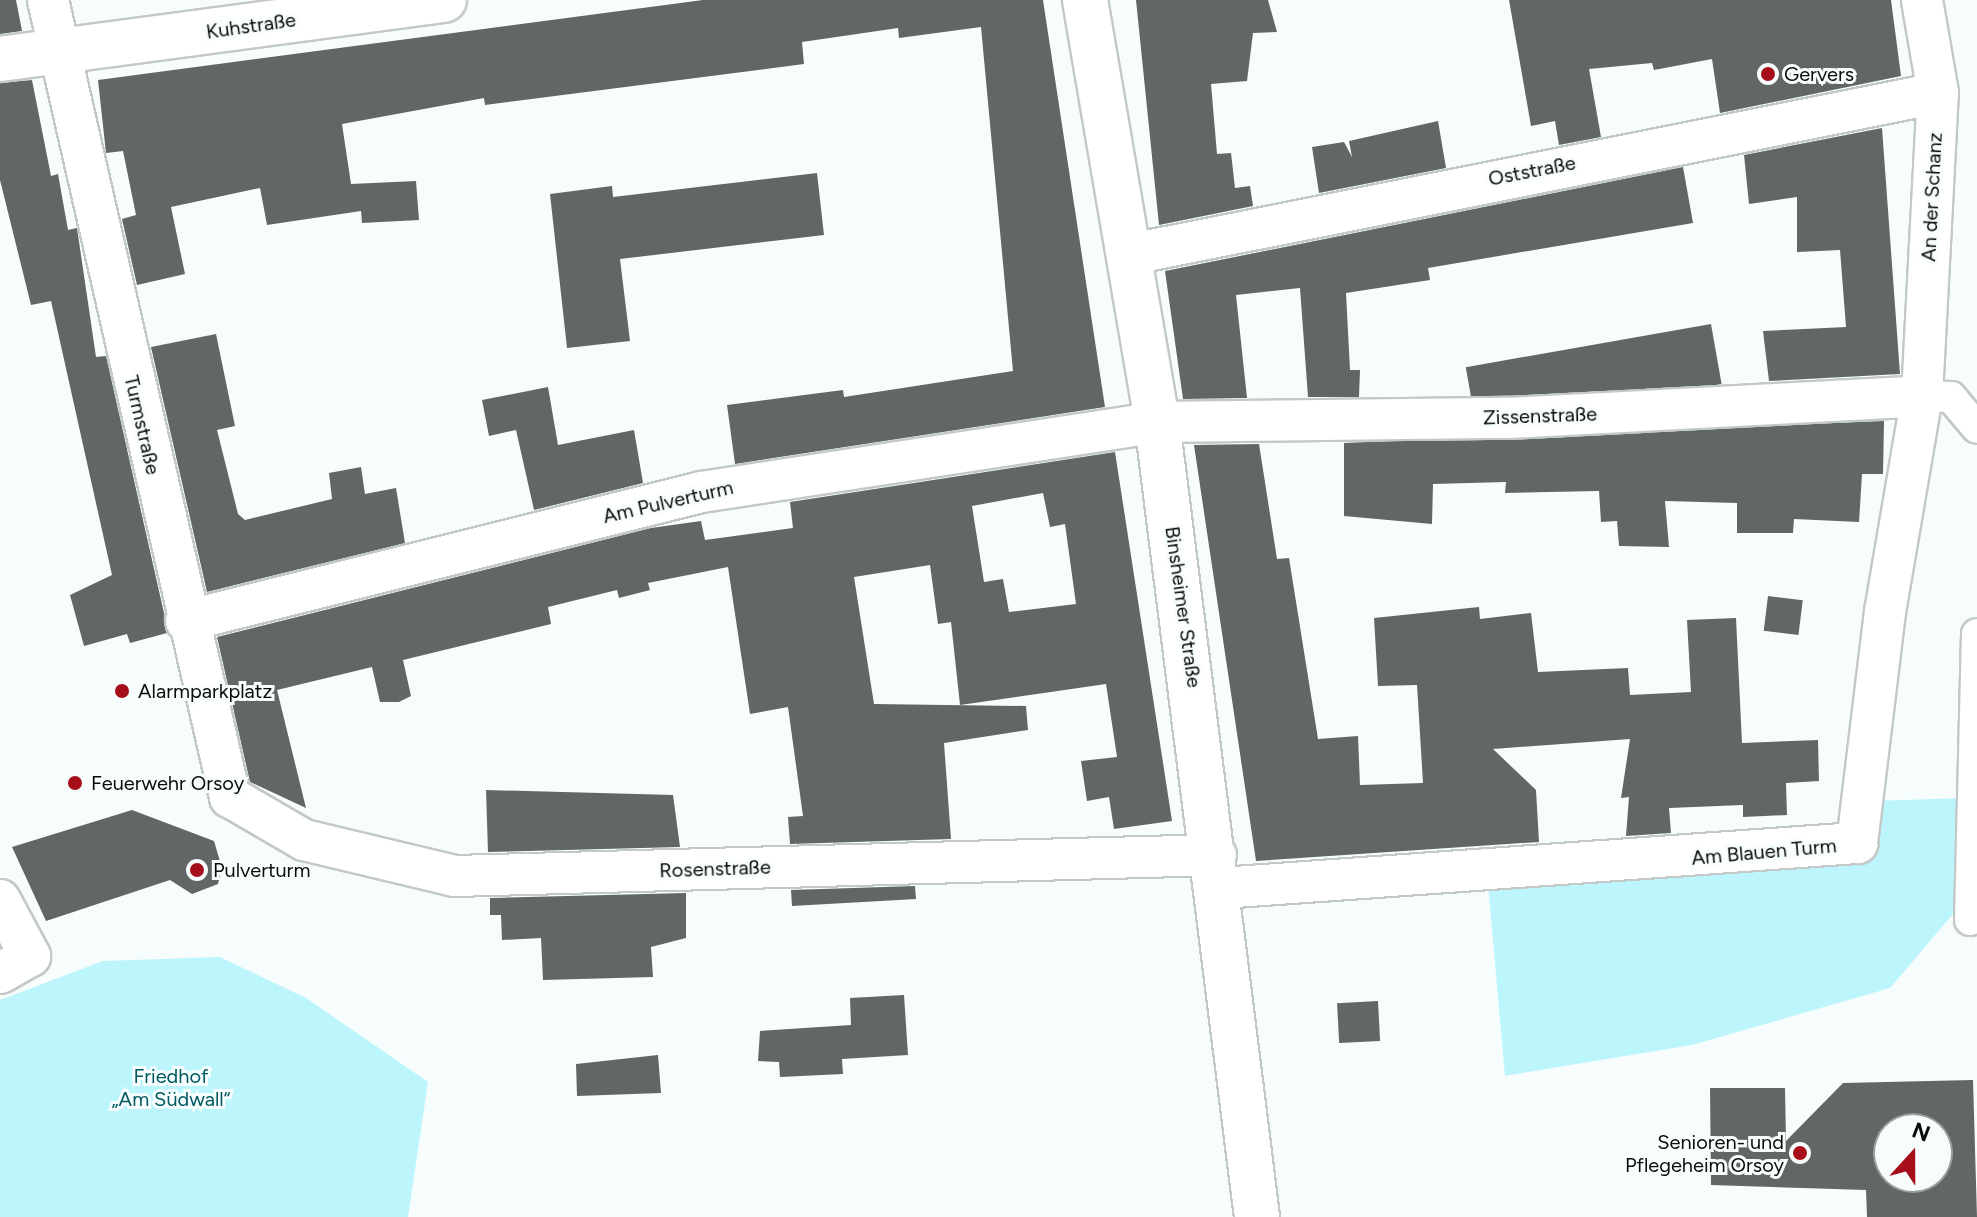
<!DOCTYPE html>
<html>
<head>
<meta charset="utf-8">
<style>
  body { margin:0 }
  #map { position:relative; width:1977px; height:1217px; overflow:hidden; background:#f7fdfd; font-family:Figtree,sans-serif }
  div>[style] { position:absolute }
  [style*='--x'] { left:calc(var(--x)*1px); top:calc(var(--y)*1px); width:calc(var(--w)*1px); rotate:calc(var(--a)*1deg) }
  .green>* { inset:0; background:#bdf5fc }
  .building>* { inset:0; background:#616666; transform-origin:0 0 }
  .roads { filter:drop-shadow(2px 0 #c3c8c8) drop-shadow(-2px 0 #c3c8c8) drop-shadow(0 2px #c3c8c8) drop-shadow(0 -2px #c3c8c8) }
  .pedestrian>* { height:30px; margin:-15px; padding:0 15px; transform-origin:15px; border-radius:15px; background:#fff }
  .minor>* { height:40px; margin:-20px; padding:0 20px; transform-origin:20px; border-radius:20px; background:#fff }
  .secondary>* { height:44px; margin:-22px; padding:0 22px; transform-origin:22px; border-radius:22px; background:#fff }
  .dots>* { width:22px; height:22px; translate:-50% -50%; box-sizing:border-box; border:4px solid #f7fdfd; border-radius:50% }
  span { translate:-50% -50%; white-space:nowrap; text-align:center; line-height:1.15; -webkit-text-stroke:6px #f7fdfd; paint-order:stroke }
  .street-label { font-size:20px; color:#0a0c0c }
  .poi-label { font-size:20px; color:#0a0c0c }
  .left { translate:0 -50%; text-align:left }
  .right { translate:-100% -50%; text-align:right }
  .park-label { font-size:20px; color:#005961 }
  .north { position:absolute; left:1873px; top:1113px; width:80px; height:80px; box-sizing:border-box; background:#f7fdfd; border:2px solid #989d9d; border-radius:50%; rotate:21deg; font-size:22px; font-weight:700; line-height:32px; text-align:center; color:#0a0c0c }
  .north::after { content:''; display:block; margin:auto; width:28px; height:36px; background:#a60e1a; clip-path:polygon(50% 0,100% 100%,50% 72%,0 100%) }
</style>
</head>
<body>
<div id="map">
  <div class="green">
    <i style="clip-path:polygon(1965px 798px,1953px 914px,1890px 988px,1692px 1045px,1505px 1076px,1488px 884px,1864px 853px,1871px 801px)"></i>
    <i style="clip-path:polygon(220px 957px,306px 998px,428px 1082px,408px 1217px,0 1217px,0 1000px,103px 961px)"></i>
  </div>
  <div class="building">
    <i style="clip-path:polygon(0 0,16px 0,22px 31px,0 34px)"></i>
    <i style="clip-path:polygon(703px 0,1043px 0,1105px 407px,735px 464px,727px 405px,843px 390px,844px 397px,1013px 371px,981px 27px,899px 38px,898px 28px,802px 42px,804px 64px,485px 105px,484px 98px,342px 124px,351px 184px,416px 181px,419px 220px,362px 223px,361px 211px,267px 225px,260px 188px,171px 207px,185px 274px,137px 285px,122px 219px,136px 215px,123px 151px,106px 153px,98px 80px)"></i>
    <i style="clip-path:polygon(1136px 0,1268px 0,1277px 32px,1253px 33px,1247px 81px,1211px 84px,1217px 154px,1231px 153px,1235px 188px,1250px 186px,1253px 206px,1159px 225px)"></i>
    <i style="clip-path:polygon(1509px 0,1891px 0,1901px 76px,1720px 113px,1712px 59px,1654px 70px,1652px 63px,1589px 69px,1601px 137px,1559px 145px,1555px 121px,1531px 126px)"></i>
    <i style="clip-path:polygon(32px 80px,51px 176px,58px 174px,68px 230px,77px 228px,96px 357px,106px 356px,164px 613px,167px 633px,130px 643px,127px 634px,84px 646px,70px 595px,112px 575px,51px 301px,31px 305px,0 180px,0 83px)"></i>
    <i style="clip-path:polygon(1438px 121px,1446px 168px,1319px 193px,1312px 147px,1344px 142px,1352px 157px,1349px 141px)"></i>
    <i style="clip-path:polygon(1882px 128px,1900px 374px,1769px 381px,1763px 331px,1846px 327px,1840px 250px,1797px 252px,1797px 197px,1749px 204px,1744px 155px)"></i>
    <i style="clip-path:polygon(1683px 167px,1693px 223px,1428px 268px,1430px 280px,1346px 293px,1350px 370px,1360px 370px,1359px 397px,1308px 397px,1300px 288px,1236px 295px,1247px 398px,1183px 399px,1165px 271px)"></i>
    <i style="clip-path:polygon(817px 173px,824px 235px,620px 259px,630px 341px,567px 348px,550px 194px,612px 186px,613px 197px)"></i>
    <i style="left:1711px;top:324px;width:61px;height:249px;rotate:80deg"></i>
    <i style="clip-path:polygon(216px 334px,235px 426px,217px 430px,238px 514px,245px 520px,332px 499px,329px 473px,361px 467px,365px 494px,396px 488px,405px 543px,207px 592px,151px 347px)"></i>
    <i style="clip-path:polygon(548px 387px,558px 445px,634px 430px,643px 483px,534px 510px,516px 430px,489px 436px,482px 400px)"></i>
    <i style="clip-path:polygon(1884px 421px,1883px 474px,1862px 474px,1859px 522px,1794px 519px,1793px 533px,1737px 533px,1737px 503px,1665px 501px,1669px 547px,1619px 546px,1617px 521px,1601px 522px,1599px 491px,1505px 493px,1506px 482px,1433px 484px,1432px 524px,1344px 516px,1344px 443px)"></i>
    <i style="clip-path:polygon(1259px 444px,1277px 559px,1289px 558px,1318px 739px,1358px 736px,1360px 785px,1423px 783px,1417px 685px,1378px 686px,1374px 618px,1479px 607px,1480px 619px,1531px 613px,1538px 672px,1628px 668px,1630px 695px,1691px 692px,1687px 620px,1736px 618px,1742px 743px,1818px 740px,1819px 781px,1786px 783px,1787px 815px,1743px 817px,1743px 805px,1669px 808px,1671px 833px,1626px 836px,1629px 797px,1621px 798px,1630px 739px,1493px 749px,1536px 790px,1539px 842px,1256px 861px,1194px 445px)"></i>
    <i style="clip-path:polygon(evenodd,1115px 452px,1172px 821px,1114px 829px,1109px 797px,1087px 801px,1081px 761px,1117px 757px,1106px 684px,960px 705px,951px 622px,938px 624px,930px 565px,854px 577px,874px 704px,1026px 706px,1028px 730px,944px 743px,951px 839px,790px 844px,788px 817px,803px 816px,788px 707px,750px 714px,728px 567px,648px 583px,650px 590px,619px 598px,617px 590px,548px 607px,551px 624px,403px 660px,411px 696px,399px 702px,380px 702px,372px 667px,277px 690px,306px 808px,250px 782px,217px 637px,651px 528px,701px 521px,705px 540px,793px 528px,790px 502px,1115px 452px,1043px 493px,1050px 527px,1065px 524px,1076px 604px,1009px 612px,1003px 579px,984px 582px,972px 506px,1043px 493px)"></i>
    <i style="left:1768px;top:596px;width:35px;height:35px;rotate:7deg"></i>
    <i style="clip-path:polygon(486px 790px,673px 795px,680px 847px,488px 852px)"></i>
    <i style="clip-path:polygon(132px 810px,214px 841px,222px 868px,218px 884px,192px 894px,170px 880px,46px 921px,12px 847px)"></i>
    <i style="clip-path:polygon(915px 886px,916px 899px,792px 906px,791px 890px)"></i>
    <i style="clip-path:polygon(686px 893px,686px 938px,651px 947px,653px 977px,543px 980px,541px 938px,502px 940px,501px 915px,490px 915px,490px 898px)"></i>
    <i style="clip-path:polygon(904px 995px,908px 1055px,842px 1059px,843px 1074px,780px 1077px,779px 1062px,758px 1061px,760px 1031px,851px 1025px,850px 998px)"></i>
    <i style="left:1378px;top:1001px;width:40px;height:41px;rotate:87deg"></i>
    <i style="clip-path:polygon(658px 1055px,661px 1093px,577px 1096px,576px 1064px)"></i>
    <i style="clip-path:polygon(evenodd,1973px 1080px,1977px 1217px,1867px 1217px,1866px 1190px,1711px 1185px,1710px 1088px,1785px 1088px,1786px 1141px,1843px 1083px,1973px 1080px,1889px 1129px,1937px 1129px,1937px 1177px,1889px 1177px,1889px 1129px)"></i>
  </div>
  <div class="roads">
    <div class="pedestrian">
      <i style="--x:1922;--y:396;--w:29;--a:2"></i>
      <i style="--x:1951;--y:397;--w:40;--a:50"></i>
      <i style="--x:1970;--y:920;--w:286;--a:-88.6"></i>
    </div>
    <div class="minor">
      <i style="--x:48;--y:0;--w:818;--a:77.14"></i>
      <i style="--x:230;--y:797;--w:86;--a:30.2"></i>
      <i style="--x:304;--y:840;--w:155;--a:13.4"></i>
      <i style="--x:455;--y:876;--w:761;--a:-1.58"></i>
      <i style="--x:1127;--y:255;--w:827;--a:-11.3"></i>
      <i style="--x:186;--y:621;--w:532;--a:-14.04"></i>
      <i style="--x:702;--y:492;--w:460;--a:-8.7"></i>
      <i style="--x:1157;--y:422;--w:352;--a:-0.7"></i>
      <i style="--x:1509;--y:418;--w:414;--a:-3"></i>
      <i style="--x:1221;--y:888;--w:638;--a:-4.05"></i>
      <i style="--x:1857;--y:843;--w:233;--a:-83.1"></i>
      <i style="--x:1885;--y:612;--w:219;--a:-80.3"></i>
      <i style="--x:1922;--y:396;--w:303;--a:-87"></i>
      <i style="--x:1938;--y:93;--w:94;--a:-99.8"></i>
      <i style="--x:0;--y:900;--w:64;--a:61.8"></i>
      <i style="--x:30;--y:956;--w:34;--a:150"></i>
    </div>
    <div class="secondary">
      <i style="--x:1085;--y:0;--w:428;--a:80.3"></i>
      <i style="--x:1157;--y:422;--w:801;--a:82.83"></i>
      <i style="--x:0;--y:59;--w:448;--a:-7.6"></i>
    </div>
  </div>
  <div class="dots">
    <i style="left:1768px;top:74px;background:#a60e1a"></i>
    <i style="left:122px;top:691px;background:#a60e1a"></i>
    <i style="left:75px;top:783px;background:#a60e1a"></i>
    <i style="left:197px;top:870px;background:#a60e1a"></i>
    <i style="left:1800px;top:1153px;background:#a60e1a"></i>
  </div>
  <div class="street-label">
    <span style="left:251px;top:26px;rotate:-8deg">Kuhstraße</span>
    <span style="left:1532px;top:171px;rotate:-11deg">Oststraße</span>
    <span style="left:1932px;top:197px;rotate:-87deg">An der Schanz</span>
    <span style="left:1540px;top:416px;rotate:-2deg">Zissenstraße</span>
    <span style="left:142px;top:425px;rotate:77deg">Turmstraße</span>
    <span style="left:668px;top:502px;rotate:-13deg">Am Pulverturm</span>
    <span style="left:1183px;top:607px;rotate:82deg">Binsheimer Straße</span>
    <span style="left:1764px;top:852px;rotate:-5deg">Am Blauen Turm</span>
    <span style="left:715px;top:869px;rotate:-2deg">Rosenstraße</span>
  </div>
  <div class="poi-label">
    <span class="left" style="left:1784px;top:74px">Gervers</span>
    <span class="left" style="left:138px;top:691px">Alarmparkplatz</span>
    <span class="left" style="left:91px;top:783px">Feuerwehr Orsoy</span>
    <span class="left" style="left:213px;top:870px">Pulverturm</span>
    <span class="right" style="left:1784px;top:1154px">Senioren- und<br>Pflegeheim Orsoy</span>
  </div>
  <div class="park-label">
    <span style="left:171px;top:1088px">Friedhof<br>„Am Südwall“</span>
  </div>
  <div class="north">N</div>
</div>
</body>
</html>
